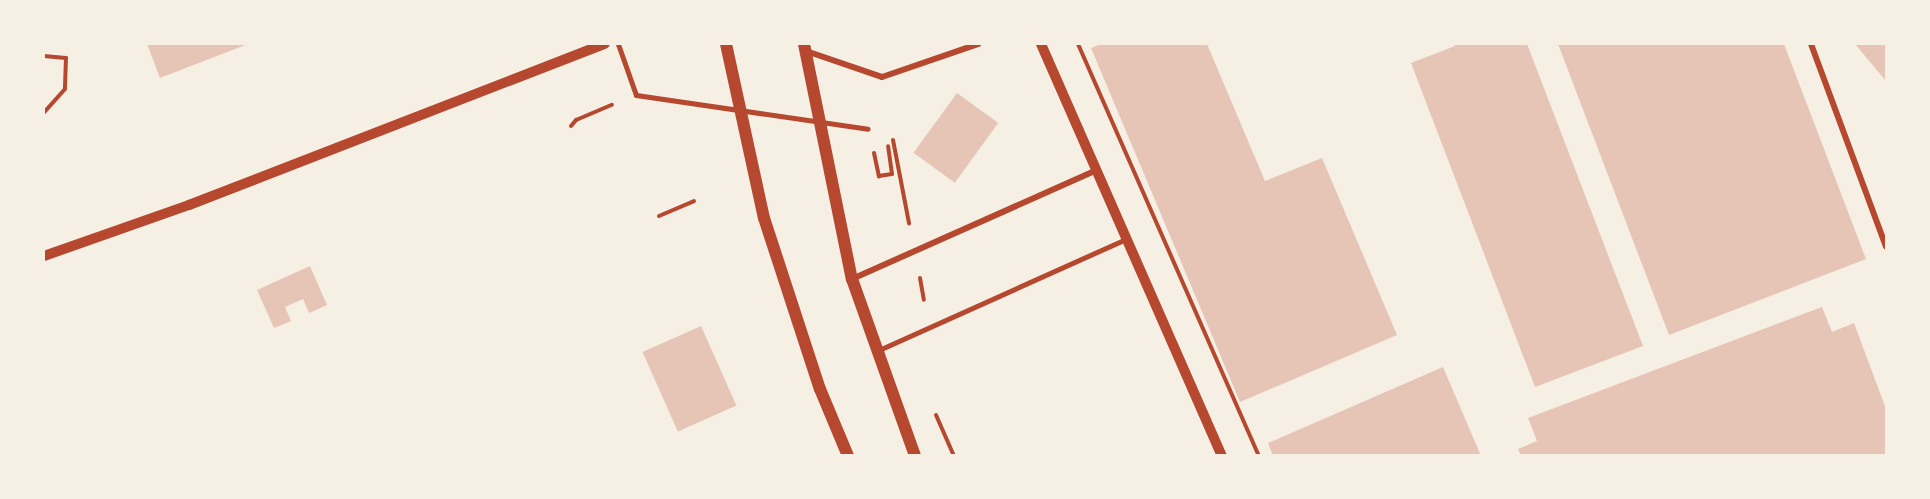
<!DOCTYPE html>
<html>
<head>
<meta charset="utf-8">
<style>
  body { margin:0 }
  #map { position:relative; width:1930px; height:499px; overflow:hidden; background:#f6efe4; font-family:Arial,sans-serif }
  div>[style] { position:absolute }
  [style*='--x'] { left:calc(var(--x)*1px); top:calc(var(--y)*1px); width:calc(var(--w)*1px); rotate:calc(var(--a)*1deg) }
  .building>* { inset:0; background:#e6c5b7; transform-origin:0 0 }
  .path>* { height:4px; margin:-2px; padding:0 2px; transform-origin:2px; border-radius:2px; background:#b5482f }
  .service>* { height:4.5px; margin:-2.25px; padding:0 2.25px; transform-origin:2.25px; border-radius:2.25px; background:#b5482f }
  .pedestrian>* { height:5px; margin:-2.5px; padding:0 2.5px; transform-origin:2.5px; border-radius:2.5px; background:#b5482f }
  .minor>* { height:6px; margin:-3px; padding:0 3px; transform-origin:3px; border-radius:3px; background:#b5482f }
  .tertiary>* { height:10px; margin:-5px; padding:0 5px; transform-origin:5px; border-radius:5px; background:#b5482f }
  .secondary>* { height:12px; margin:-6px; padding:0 6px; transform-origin:6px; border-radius:6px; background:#b5482f }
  span { translate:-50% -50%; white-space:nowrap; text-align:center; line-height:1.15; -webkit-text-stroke:4.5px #f6efe4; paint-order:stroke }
  .frame { position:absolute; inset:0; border:45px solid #f6efe4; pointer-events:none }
</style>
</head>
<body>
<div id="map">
  <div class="building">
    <i style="clip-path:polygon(147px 44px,248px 44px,160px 78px)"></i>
    <i style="clip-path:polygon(1101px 44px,1207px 44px,1265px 181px,1322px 158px,1397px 335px,1240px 402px,1091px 48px)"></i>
    <i style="clip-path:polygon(1454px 44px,1527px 44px,1643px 346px,1535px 387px,1411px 63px,1455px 46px)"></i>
    <i style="clip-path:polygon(1558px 44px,1784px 44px,1866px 259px,1669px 335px)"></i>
    <i style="clip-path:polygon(1855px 44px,1886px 44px,1886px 81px)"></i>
    <i style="left:957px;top:93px;width:51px;height:74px;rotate:36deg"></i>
    <i style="clip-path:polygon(310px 266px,327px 305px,309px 313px,303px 299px,285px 307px,291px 321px,274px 328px,257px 290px)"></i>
    <i style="clip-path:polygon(1822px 307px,1832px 332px,1854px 323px,1886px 409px,1886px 456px,1521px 456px,1518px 449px,1537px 441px,1528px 418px)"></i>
    <i style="left:701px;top:326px;width:87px;height:64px;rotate:66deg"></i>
    <i style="clip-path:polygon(1443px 367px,1481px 456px,1273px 456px,1268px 443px)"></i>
  </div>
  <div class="path">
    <i style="--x:1078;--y:44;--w:450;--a:66.3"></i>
    <i style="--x:44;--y:56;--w:22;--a:5"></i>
    <i style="--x:66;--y:58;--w:31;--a:92"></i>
    <i style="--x:65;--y:89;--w:31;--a:132"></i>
    <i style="--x:571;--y:126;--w:8;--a:-50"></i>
    <i style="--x:576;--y:120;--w:39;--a:-23"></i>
    <i style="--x:893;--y:140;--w:85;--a:79.1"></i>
    <i style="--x:874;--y:153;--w:24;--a:78"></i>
    <i style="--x:879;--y:176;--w:13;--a:-9"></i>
    <i style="--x:892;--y:174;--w:28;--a:-98"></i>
    <i style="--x:659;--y:216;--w:38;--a:-23"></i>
    <i style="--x:920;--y:278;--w:22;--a:80"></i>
    <i style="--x:936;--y:415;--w:45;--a:66.3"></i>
  </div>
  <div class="service">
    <i style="--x:879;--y:350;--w:271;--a:-24.2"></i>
  </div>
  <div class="pedestrian">
    <i style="--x:618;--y:44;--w:54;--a:70.6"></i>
    <i style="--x:636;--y:95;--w:234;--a:8.3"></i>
  </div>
  <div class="minor">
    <i style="--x:1811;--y:44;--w:216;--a:69.7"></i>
    <i style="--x:806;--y:51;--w:80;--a:18.9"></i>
    <i style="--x:882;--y:77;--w:102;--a:-19"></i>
    <i style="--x:852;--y:279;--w:268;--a:-24"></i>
  </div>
  <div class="tertiary">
    <i style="--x:1041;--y:44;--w:450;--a:66.3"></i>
    <i style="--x:44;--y:256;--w:154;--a:-19.4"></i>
    <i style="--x:189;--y:205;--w:446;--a:-21.2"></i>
  </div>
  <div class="secondary">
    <i style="--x:726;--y:44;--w:178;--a:77.7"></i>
    <i style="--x:764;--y:218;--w:180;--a:71.9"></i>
    <i style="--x:820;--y:389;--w:73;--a:67.3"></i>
    <i style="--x:804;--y:44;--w:240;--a:78.5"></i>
    <i style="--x:852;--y:279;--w:188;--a:70.4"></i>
  </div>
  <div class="frame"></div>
</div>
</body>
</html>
